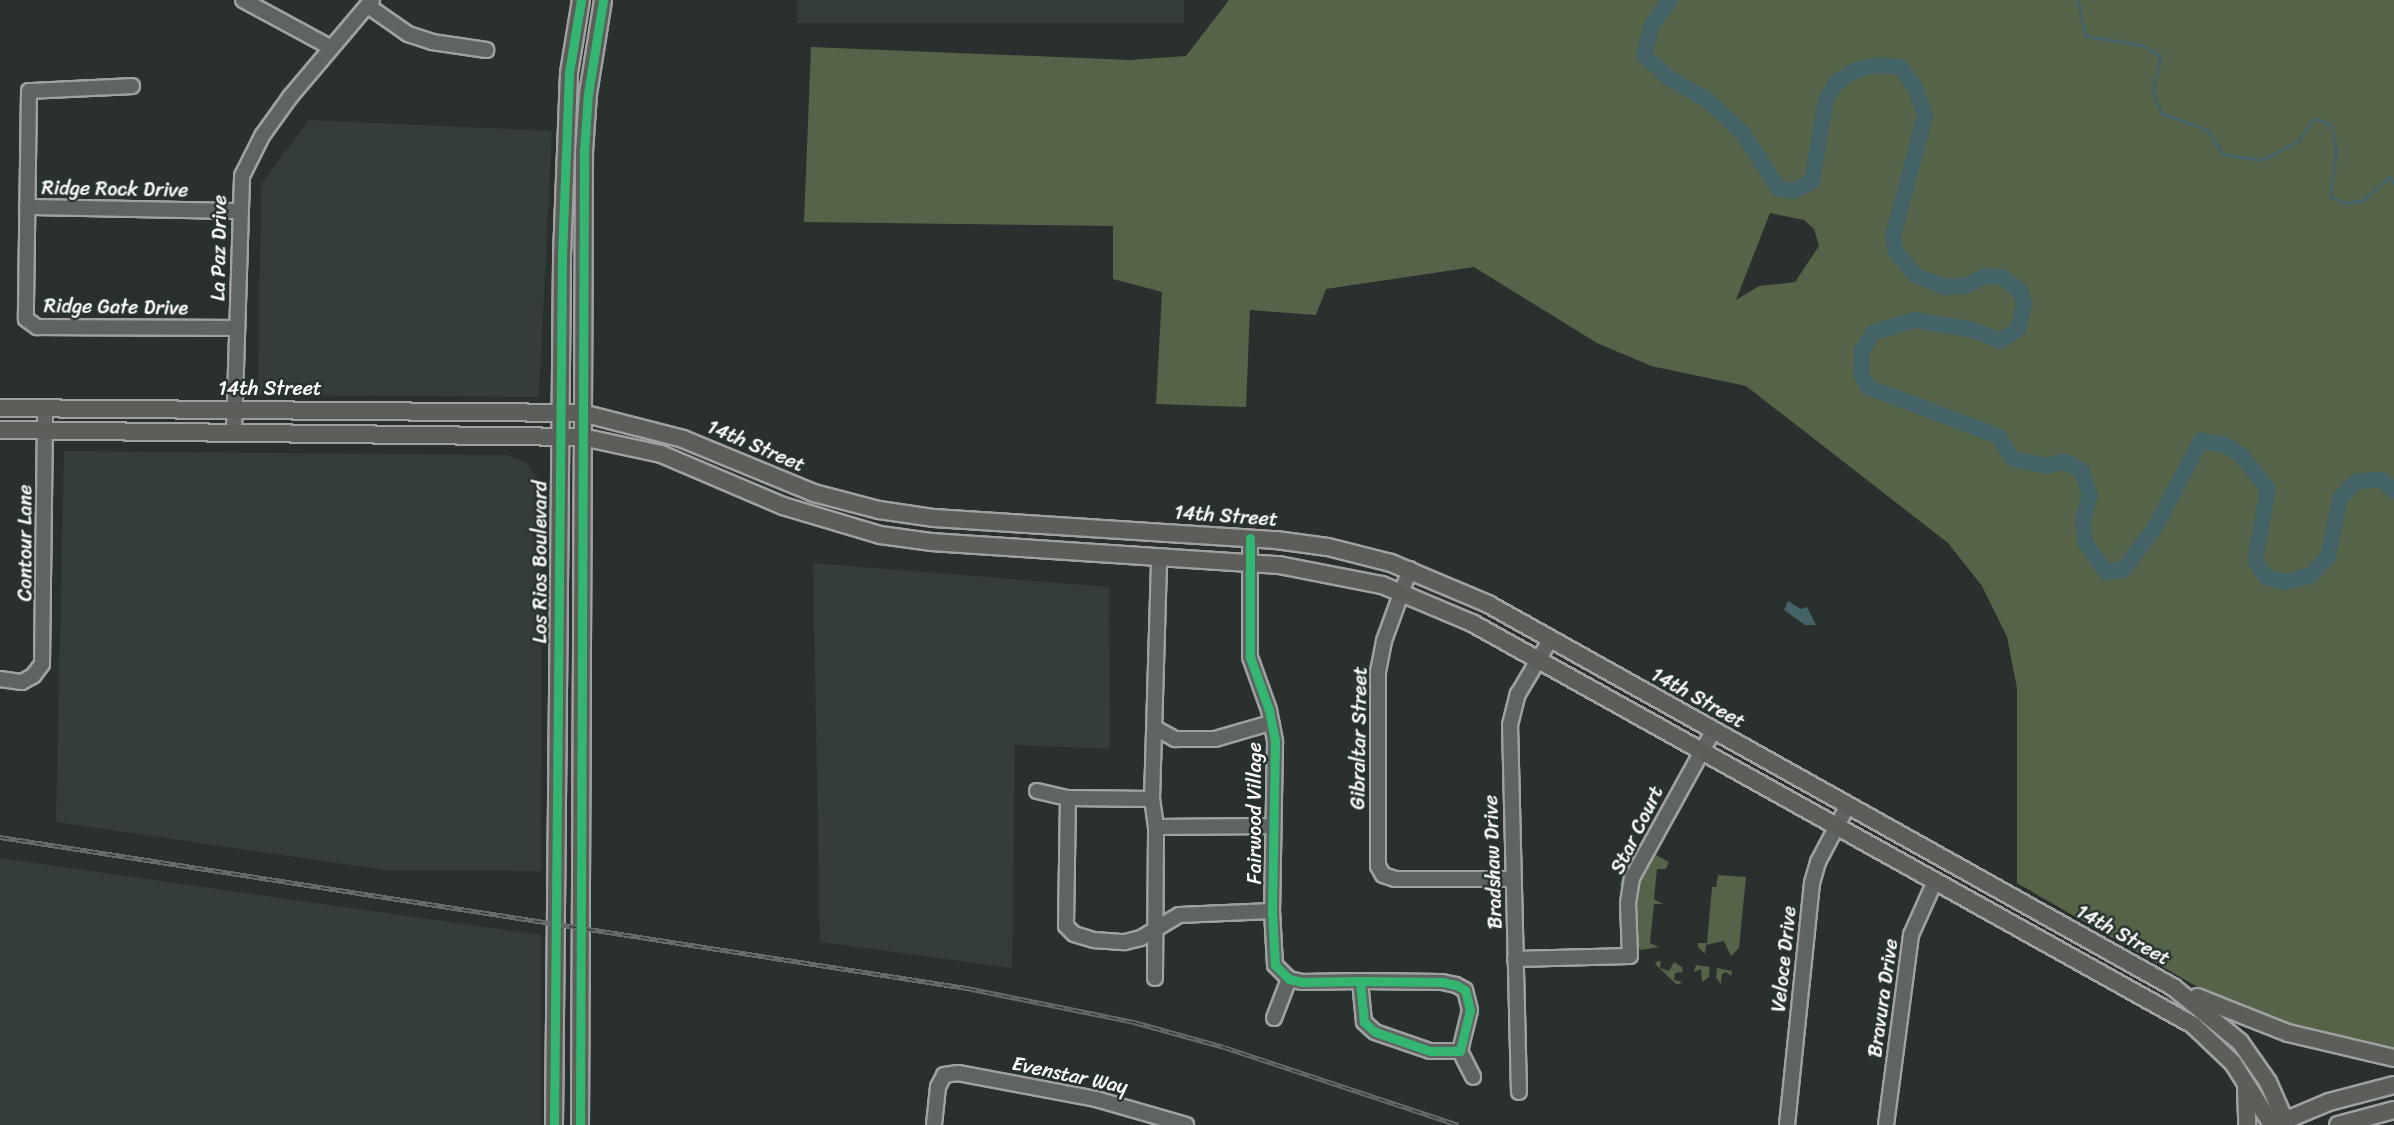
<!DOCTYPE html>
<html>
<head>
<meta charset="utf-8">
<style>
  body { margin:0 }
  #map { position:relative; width:2394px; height:1125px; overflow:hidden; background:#29302d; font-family:Sriracha,sans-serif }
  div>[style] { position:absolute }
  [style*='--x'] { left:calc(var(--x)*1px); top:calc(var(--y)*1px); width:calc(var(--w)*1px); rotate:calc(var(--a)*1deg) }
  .built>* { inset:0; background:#353d3c; transform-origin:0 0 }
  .green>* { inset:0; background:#556349 }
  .water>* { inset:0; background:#446367 }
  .stream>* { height:3px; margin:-1.5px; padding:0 1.5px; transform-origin:1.5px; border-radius:1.5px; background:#446367 }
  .river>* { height:16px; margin:-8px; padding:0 8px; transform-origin:8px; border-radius:8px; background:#446367 }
  .roads { filter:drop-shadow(2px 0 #9fa2a0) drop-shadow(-2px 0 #9fa2a0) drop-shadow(0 2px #9fa2a0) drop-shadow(0 -2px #9fa2a0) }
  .minor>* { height:14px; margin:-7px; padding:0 7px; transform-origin:7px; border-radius:7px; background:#5f6362 }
  .major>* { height:16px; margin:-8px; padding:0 8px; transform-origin:8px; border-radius:8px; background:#5c5e59 }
  .rail>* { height:5px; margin-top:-2.5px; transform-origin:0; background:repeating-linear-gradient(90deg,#26332d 0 9px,#686c69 0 18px); box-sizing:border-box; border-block:2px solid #686c69 }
  .cycleway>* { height:9px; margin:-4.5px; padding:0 4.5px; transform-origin:4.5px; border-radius:4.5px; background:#33b770 }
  span { translate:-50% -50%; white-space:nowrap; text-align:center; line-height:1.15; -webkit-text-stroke:5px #26332d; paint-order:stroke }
  .street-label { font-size:20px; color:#fff }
</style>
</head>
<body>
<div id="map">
  <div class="built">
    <i style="left:797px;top:0;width:387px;height:23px"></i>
    <i style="clip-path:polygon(309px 120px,552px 131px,539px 397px,258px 395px,261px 184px)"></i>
    <i style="clip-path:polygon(64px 451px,508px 455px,526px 463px,538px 479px,542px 563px,541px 871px,385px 870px,56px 822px)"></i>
    <i style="clip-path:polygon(813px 563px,1109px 587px,1110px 749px,1015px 745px,1012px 968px,820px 942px)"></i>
    <i style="clip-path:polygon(0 858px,541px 935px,541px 1125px,0 1125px)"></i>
  </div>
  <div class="green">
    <i style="clip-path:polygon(evenodd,1229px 0,2394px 0,2394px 1049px,2332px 1037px,2250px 1010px,2201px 989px,2017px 883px,2017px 688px,2007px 637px,1982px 586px,1948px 543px,1746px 386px,1651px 366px,1597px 343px,1474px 267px,1326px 289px,1316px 315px,1250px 310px,1246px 407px,1156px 404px,1162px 292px,1113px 279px,1113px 226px,804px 222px,811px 47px,1130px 60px,1186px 56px,1229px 0,1770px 213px,1804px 220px,1814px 229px,1819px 246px,1795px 282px,1759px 286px,1736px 300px,1770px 213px)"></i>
    <i style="clip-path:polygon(1656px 855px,1669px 862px,1666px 869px,1657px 869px,1654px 899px,1663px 904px,1654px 904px,1650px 943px,1659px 947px,1641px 950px,1635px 943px,1636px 890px)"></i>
    <i style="clip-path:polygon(1718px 875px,1746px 877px,1739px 948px,1731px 956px,1724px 941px,1706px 945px,1705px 954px,1698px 947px,1698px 943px,1707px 943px,1712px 887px,1716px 887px)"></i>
    <i style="clip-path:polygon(1661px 961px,1660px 968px,1669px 971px,1674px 962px,1682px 967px,1683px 972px,1675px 973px,1674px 980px,1682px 982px,1680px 984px,1676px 984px,1657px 966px,1655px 962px)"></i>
    <i style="clip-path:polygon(1696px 965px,1710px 967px,1709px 977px,1702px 982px,1701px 969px,1694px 972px)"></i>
    <i style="clip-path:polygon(1717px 968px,1732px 971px,1731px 976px,1726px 972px,1722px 974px,1721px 984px,1716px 978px)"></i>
  </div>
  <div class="water">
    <i style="clip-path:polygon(1788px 601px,1801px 609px,1807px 607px,1816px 625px,1805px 625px,1784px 610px)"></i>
  </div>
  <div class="stream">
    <i style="--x:2078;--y:0;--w:37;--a:79"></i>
    <i style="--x:2085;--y:36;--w:58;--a:9"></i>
    <i style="--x:2142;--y:45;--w:21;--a:31"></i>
    <i style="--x:2160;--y:56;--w:37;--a:101"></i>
    <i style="--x:2153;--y:92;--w:22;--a:69"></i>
    <i style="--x:2161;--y:113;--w:50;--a:19.9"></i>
    <i style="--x:2208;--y:130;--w:28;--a:58"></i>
    <i style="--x:2223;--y:154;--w:39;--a:9"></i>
    <i style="--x:2262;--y:160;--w:41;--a:-27.8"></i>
    <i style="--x:2298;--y:141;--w:28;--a:-55"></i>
    <i style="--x:2314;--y:118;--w:18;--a:22"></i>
    <i style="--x:2331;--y:125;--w:26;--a:79"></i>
    <i style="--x:2336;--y:151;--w:45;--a:97.6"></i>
    <i style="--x:2330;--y:196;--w:17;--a:25"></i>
    <i style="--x:2345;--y:203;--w:18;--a:-9"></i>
    <i style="--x:2363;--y:200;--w:35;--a:-41"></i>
    <i style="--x:2389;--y:177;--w:9;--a:54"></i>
    <i style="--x:1621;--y:884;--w:6;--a:-72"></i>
  </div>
  <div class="river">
    <i style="--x:1670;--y:0;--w:31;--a:126"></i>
    <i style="--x:1652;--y:25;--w:31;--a:105"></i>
    <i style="--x:1644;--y:55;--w:34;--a:43"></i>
    <i style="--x:1669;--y:78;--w:44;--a:30.1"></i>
    <i style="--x:1707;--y:100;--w:47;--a:42.4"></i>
    <i style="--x:1742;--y:132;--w:68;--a:57"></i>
    <i style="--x:1779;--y:189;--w:15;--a:8"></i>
    <i style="--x:1794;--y:191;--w:21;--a:-29"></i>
    <i style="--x:1812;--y:181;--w:82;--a:-80.2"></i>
    <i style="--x:1826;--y:100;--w:20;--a:-60"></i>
    <i style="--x:1836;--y:83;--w:24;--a:-33"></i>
    <i style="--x:1856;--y:70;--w:22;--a:-13"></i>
    <i style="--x:1877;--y:65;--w:23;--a:5"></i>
    <i style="--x:1900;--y:67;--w:25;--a:53"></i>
    <i style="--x:1915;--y:87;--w:31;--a:71"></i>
    <i style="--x:1925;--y:116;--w:124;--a:104.9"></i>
    <i style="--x:1893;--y:236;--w:16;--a:79"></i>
    <i style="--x:1896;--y:252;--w:30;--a:50"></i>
    <i style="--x:1915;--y:275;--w:31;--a:22"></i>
    <i style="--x:1944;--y:287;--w:22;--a:-3"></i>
    <i style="--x:1966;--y:286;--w:21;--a:-28"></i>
    <i style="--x:1985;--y:276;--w:17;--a:3"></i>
    <i style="--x:2002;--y:277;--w:24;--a:38"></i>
    <i style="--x:2021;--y:292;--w:12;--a:76"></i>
    <i style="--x:2024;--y:304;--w:26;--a:103"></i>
    <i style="--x:2018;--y:329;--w:22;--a:146"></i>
    <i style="--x:2000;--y:341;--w:28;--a:-157"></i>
    <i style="--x:1974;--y:330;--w:60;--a:-170.4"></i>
    <i style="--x:1915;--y:320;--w:43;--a:163.7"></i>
    <i style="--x:1874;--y:332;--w:22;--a:124"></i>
    <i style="--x:1862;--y:350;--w:24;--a:92"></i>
    <i style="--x:1861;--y:374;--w:15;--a:62"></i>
    <i style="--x:1868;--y:387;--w:139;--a:20.7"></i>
    <i style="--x:1998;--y:436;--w:27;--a:57"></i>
    <i style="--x:2013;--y:459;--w:35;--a:12"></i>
    <i style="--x:2047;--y:466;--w:18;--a:-16"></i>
    <i style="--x:2064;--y:461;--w:21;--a:29"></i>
    <i style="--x:2082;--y:471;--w:25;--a:72"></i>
    <i style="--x:2090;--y:495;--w:26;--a:106"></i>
    <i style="--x:2083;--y:520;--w:22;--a:85"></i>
    <i style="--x:2085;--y:542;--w:37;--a:55"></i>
    <i style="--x:2106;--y:572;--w:17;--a:-7"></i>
    <i style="--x:2123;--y:570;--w:54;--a:-53.3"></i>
    <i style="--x:2155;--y:527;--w:98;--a:-61.9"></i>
    <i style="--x:2201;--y:441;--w:22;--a:8"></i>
    <i style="--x:2223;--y:444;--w:21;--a:31"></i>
    <i style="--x:2241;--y:455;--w:43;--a:51.5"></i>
    <i style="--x:2268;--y:489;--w:73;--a:100.2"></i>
    <i style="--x:2255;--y:561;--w:21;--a:55"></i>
    <i style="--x:2267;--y:578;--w:18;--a:13"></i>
    <i style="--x:2285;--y:582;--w:27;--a:-15"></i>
    <i style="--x:2311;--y:575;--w:25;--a:-47"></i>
    <i style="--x:2328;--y:557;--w:60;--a:-78.5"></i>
    <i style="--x:2340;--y:498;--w:24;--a:-45"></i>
    <i style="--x:2357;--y:481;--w:25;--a:-2"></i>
    <i style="--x:2382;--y:480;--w:16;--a:43"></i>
  </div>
  <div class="roads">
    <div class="minor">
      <i style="--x:243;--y:0;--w:99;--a:28.4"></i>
      <i style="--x:368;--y:6;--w:49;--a:35"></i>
      <i style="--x:408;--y:34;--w:25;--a:18"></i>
      <i style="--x:432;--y:42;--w:55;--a:8.4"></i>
      <i style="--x:132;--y:86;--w:103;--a:177.2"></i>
      <i style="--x:29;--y:91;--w:228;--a:90.8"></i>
      <i style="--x:26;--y:319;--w:14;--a:36"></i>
      <i style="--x:37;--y:327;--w:200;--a:0.3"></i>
      <i style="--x:27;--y:207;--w:212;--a:1.1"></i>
      <i style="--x:234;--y:432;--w:256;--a:-88.2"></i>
      <i style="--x:242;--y:176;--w:45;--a:-63.4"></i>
      <i style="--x:262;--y:136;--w:48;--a:-54.3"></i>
      <i style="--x:290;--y:97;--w:127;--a:-49.8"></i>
      <i style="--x:1250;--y:538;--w:119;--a:90"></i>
      <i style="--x:1250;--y:657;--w:56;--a:70.3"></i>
      <i style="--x:1269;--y:710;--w:33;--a:79"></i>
      <i style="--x:1275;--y:742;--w:169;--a:91"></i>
      <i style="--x:1272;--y:911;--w:54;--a:86.8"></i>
      <i style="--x:1275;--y:965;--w:20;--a:45"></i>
      <i style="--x:1289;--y:979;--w:13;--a:13"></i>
      <i style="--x:1302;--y:982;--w:58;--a:-1"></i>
      <i style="--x:1360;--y:981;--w:82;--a:0.7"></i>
      <i style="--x:1442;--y:982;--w:14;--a:12"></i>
      <i style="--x:1456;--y:985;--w:10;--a:29"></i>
      <i style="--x:1465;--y:990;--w:21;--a:76"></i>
      <i style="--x:1470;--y:1010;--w:42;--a:103.7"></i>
      <i style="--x:1460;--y:1051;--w:30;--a:180"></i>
      <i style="--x:1430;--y:1051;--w:58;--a:-160.9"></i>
      <i style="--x:1375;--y:1032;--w:15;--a:-138"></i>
      <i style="--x:1364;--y:1022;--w:41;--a:-95.6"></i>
      <i style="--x:1410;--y:569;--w:77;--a:109.9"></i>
      <i style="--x:1384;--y:641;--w:31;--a:101"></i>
      <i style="--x:1378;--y:671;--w:195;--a:90"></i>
      <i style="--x:1378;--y:866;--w:10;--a:61"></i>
      <i style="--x:1383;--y:875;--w:13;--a:18"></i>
      <i style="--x:1395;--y:879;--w:117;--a:0"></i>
      <i style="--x:0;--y:679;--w:22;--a:8"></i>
      <i style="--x:22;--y:682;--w:13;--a:-29"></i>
      <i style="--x:33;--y:676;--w:15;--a:-53"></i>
      <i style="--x:42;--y:664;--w:256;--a:-89.3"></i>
      <i style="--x:1157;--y:729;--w:21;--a:29"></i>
      <i style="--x:1175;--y:739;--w:40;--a:0"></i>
      <i style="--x:1215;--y:739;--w:57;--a:-16.2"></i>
      <i style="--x:1037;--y:791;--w:32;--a:13"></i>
      <i style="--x:1068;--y:798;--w:84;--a:0.7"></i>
      <i style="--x:1068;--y:798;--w:128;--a:90.9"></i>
      <i style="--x:1066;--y:926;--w:11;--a:45"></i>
      <i style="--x:1074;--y:934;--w:21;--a:17"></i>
      <i style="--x:1094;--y:940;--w:31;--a:4"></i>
      <i style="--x:1125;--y:942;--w:16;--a:-14"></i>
      <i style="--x:1141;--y:938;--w:44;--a:-31.2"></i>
      <i style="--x:1179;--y:915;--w:93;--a:-2.5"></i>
      <i style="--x:1156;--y:827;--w:117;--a:-0.5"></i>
      <i style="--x:1515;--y:959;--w:115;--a:-1.5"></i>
      <i style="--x:1630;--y:956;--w:53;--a:-92.2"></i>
      <i style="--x:1628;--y:903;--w:25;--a:-81"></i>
      <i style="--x:1632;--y:878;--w:168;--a:-61.1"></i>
      <i style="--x:1155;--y:978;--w:151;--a:-89.6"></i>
      <i style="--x:1156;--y:827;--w:28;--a:-98"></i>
      <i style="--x:1152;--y:799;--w:242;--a:-88.3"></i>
      <i style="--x:1274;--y:1018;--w:42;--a:-69"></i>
      <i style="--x:1460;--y:1051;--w:29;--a:63"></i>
      <i style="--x:1519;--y:1092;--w:367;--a:-91.4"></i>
      <i style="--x:1510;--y:725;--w:32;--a:-76"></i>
      <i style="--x:1518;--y:694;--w:63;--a:-59.3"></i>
      <i style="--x:934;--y:1125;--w:38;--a:-84"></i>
      <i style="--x:938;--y:1087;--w:13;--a:-63"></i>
      <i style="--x:944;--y:1075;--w:14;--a:-8"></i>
      <i style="--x:958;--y:1073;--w:140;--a:10.7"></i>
      <i style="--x:1096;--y:1099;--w:94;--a:16.1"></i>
      <i style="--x:1787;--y:1125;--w:243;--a:-84.1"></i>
      <i style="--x:1812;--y:883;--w:22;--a:-74"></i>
      <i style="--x:1818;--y:862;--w:64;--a:-62.2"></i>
      <i style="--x:1886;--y:1125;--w:192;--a:-82.5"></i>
      <i style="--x:1911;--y:935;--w:59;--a:-66"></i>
    </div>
    <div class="major">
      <i style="--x:0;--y:408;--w:582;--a:0.49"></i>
      <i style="--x:582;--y:413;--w:104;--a:14.4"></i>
      <i style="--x:683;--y:439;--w:142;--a:22.4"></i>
      <i style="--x:814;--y:493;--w:67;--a:14.7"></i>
      <i style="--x:879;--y:510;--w:56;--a:8.3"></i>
      <i style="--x:934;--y:518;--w:343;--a:3.7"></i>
      <i style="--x:1276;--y:540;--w:52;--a:7.7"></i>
      <i style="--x:1328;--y:547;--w:65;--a:14.3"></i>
      <i style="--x:1391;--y:563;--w:105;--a:22.9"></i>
      <i style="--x:1488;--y:604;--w:785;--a:29.21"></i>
      <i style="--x:2173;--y:987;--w:87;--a:39.4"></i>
      <i style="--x:2240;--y:1042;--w:49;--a:55"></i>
      <i style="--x:2268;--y:1082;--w:47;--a:66.2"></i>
      <i style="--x:0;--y:430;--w:582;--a:0.69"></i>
      <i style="--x:582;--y:437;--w:81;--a:12.1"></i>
      <i style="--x:661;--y:454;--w:133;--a:23.1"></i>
      <i style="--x:783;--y:506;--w:101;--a:16.6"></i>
      <i style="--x:880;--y:535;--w:51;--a:7.8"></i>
      <i style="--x:931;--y:542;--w:349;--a:3.8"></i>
      <i style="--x:1279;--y:565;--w:105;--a:11"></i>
      <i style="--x:1382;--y:585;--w:98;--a:22.9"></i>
      <i style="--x:1472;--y:623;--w:825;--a:29.14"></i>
      <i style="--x:2193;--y:1025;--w:55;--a:43.5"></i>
      <i style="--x:2233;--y:1063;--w:73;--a:57.8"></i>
      <i style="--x:2197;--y:997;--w:98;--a:21.6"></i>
      <i style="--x:2288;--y:1033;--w:109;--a:13.3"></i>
      <i style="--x:2246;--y:1088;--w:37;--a:88"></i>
      <i style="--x:2279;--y:1123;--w:54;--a:-22.8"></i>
      <i style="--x:2329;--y:1102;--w:67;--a:-14.7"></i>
      <i style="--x:554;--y:1125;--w:869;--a:-89.47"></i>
      <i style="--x:562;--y:256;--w:183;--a:-87.8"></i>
      <i style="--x:569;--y:73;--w:74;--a:-80.7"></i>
      <i style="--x:580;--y:1125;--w:973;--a:-89.76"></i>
      <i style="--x:584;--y:152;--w:58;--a:-86.1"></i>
      <i style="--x:588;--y:94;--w:95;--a:-80.9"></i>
      <i style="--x:2338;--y:1125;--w:58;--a:-15"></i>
    </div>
  </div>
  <div class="rail">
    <i style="--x:0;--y:837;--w:979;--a:8.88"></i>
    <i style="--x:967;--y:988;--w:170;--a:11.5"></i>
    <i style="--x:1134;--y:1022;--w:93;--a:15.5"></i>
    <i style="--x:1224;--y:1047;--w:247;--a:18.4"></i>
  </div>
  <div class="cycleway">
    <i style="--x:1250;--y:538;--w:119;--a:90"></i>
    <i style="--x:1250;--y:657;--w:56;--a:70.3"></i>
    <i style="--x:1269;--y:710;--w:33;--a:79"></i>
    <i style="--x:1275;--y:742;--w:169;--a:91"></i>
    <i style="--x:1272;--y:911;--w:54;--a:86.8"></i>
    <i style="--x:1275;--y:965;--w:20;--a:45"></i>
    <i style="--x:1289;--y:979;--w:13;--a:13"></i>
    <i style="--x:1302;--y:982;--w:58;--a:-1"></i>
    <i style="--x:1360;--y:981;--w:82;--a:0.7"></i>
    <i style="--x:1442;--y:982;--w:14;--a:12"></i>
    <i style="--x:1456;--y:985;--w:10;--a:29"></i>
    <i style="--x:1465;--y:990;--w:21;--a:76"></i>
    <i style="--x:1470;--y:1010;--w:42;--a:103.7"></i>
    <i style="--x:1460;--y:1051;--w:30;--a:180"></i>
    <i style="--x:1430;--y:1051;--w:58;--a:-160.9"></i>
    <i style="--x:1375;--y:1032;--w:15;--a:-138"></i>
    <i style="--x:1364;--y:1022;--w:41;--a:-95.6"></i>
    <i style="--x:554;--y:1125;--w:869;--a:-89.47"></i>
    <i style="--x:562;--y:256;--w:183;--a:-87.8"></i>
    <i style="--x:569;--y:73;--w:74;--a:-80.7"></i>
    <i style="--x:580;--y:1125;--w:973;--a:-89.76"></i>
    <i style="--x:584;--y:152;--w:58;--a:-86.1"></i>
    <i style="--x:588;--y:94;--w:95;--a:-80.9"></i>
  </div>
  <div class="street-label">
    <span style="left:115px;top:189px;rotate:1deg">Ridge Rock Drive</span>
    <span style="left:219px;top:248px;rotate:-89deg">La Paz Drive</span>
    <span style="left:116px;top:307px;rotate:1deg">Ridge Gate Drive</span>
    <span style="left:270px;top:388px">14th Street</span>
    <span style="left:756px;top:446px;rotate:23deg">14th Street</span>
    <span style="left:1226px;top:516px;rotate:4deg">14th Street</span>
    <span style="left:25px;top:543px;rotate:-90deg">Contour Lane</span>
    <span style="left:540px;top:562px;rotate:-90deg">Los Rios Boulevard</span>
    <span style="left:1698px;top:698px;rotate:29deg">14th Street</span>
    <span style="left:1359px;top:738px;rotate:-89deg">Gibraltar Street</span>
    <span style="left:1254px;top:813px;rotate:-90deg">Fairwood Village</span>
    <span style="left:1637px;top:830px;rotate:-64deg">Star Court</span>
    <span style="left:1493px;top:862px;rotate:-92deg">Bradshaw Drive</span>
    <span style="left:2123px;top:935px;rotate:29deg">14th Street</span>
    <span style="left:1784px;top:959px;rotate:-84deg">Veloce Drive</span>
    <span style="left:1883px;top:998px;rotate:-82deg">Bravura Drive</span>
    <span style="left:1070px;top:1075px;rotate:12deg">Evenstar Way</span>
  </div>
</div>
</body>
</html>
